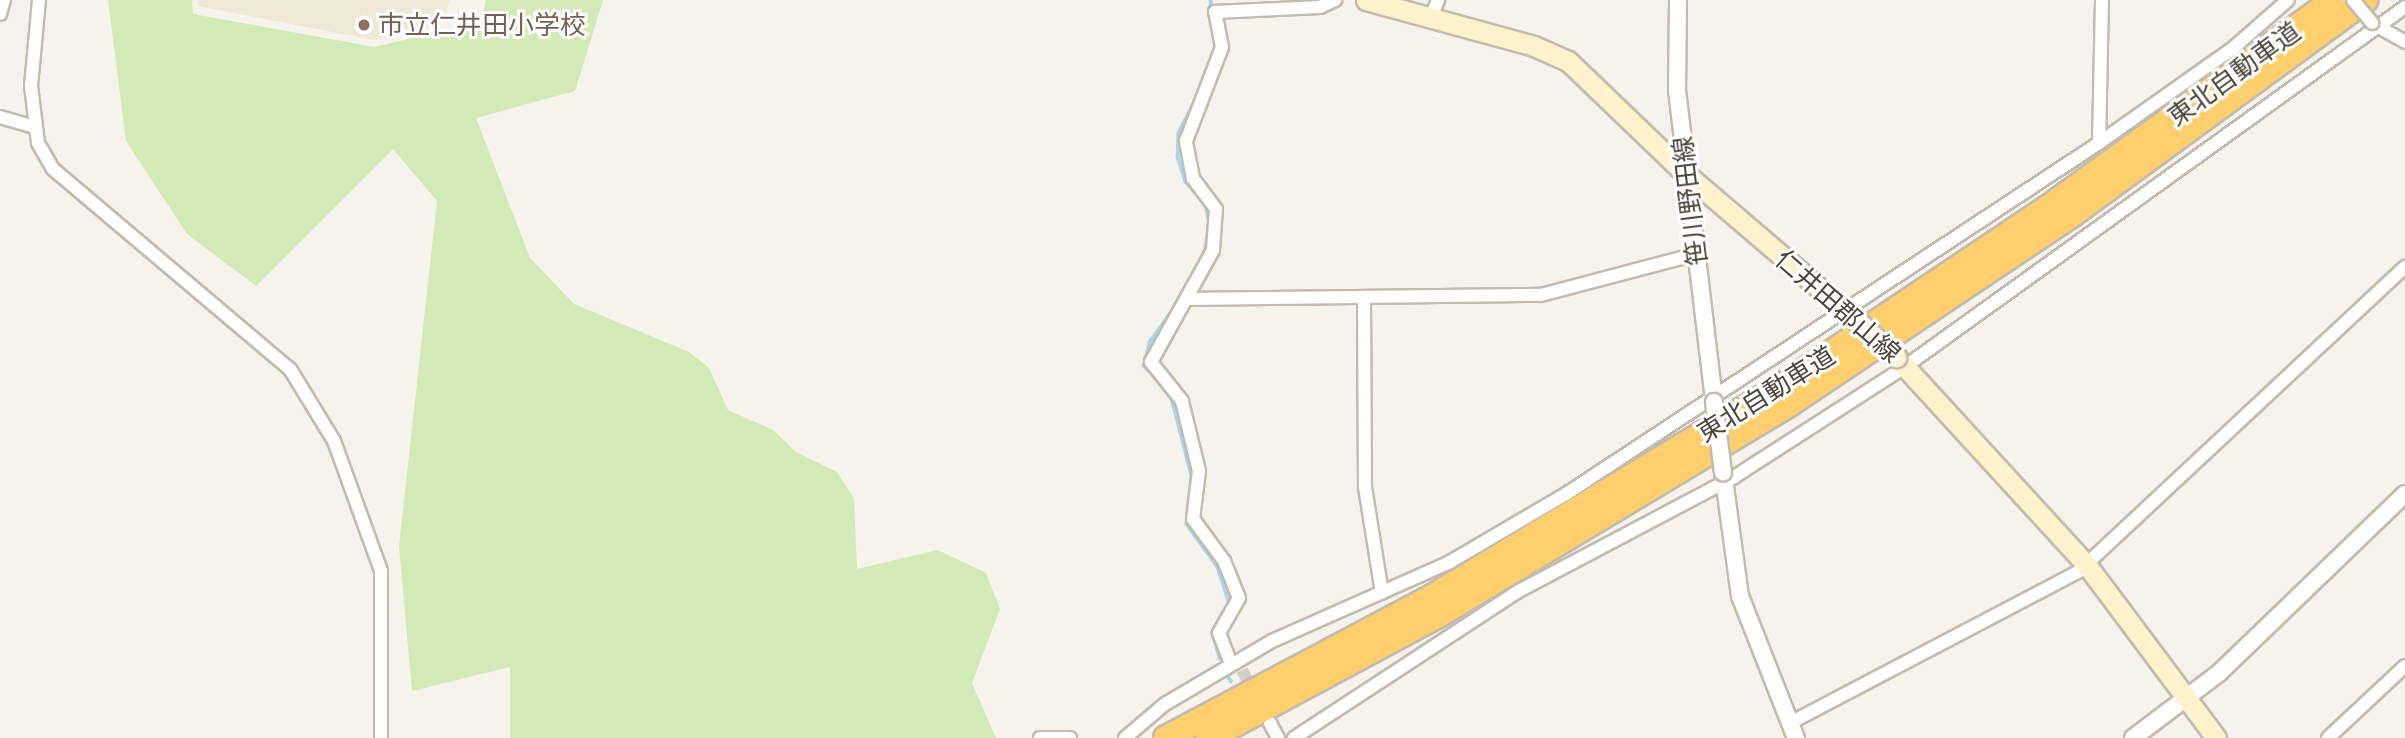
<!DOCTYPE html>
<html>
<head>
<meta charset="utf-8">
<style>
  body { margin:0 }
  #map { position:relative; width:2405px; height:738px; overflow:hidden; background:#f6f3ec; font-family:"PT Sans Narrow","Noto Sans JP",sans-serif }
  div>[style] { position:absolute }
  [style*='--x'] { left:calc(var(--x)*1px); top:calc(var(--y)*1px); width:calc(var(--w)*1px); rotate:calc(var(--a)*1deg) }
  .education>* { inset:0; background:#efe8d6 }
  .green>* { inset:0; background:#d2eab5 }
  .stream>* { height:3.5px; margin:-1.75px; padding:0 1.75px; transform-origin:1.75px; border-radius:1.75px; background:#a9d4f2 }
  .minor-tunnel>* { height:12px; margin-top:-6px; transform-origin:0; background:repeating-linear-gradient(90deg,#d4d0c8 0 12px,transparent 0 18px) }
  .roads { filter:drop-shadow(2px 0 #c2bbae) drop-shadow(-2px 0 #c2bbae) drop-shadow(0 2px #c2bbae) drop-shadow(0 -2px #c2bbae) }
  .minor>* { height:12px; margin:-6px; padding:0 6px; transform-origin:6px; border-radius:6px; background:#fff }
  .tertiary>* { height:16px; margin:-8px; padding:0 8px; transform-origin:8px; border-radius:8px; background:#fff }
  .secondary>* { height:19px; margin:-9.5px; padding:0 9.5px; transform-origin:9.5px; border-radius:9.5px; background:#fff3cd }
  .motorway>* { height:24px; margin:-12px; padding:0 12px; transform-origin:12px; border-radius:12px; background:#ffcf6e }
  .bridges { filter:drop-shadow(2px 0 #c2bbae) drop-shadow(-2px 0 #c2bbae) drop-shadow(0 2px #c2bbae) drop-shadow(0 -2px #c2bbae) }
  .minor-bridge>* { height:12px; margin:-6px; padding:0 6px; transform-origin:6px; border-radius:6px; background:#fff }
  .tertiary-bridge>* { height:16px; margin:-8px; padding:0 8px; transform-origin:8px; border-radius:8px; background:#fff }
  .secondary-bridge>* { height:19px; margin:-9.5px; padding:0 9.5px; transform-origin:9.5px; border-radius:9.5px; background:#fff3cd }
  .dots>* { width:19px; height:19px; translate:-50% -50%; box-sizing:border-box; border:4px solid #fff; border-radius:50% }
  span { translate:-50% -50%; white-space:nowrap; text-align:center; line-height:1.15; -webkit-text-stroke:6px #fff; paint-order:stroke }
  .education-label { font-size:26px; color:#785e54 }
  .left { translate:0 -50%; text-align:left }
  .street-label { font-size:26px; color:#4b4439 }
</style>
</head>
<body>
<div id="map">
  <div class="education">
    <i style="clip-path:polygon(197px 0,451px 0,442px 19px,422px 31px,374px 40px,198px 6px)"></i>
  </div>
  <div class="green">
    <i style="clip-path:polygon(108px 0,192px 0,193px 14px,374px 47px,481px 22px,486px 0,603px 0,575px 91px,476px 118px,530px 258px,574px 304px,689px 352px,709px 368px,728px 410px,773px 430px,796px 452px,837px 472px,854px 498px,857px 569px,938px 550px,986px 573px,1000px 609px,972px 683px,996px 738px,510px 738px,510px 667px,412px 691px,399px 546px,437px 201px,393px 149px,256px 286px,187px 234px,126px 141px)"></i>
  </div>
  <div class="stream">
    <i style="--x:1211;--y:0;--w:24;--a:85"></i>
    <i style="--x:1195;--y:102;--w:35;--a:117"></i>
    <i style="--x:1179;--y:133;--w:24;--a:92"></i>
    <i style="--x:1178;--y:157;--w:26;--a:72"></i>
    <i style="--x:1186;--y:182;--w:22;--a:47"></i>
    <i style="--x:1206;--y:204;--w:16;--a:79"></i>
    <i style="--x:1204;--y:255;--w:27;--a:-80"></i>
    <i style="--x:1187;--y:285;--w:21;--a:-61"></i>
    <i style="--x:1166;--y:389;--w:32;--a:-134"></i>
    <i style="--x:1144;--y:366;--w:25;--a:-76"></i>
    <i style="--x:1150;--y:342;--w:43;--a:-54.5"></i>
    <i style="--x:1172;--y:398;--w:81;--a:75.6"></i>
    <i style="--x:1192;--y:476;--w:48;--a:95.9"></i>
    <i style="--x:1187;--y:524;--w:53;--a:54.2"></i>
    <i style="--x:1218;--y:567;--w:39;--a:72"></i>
    <i style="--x:1220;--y:659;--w:27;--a:-107"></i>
    <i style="--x:1212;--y:633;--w:20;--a:-60"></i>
    <i style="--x:1225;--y:672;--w:11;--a:56"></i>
  </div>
  <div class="minor-tunnel">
    <i style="--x:1242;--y:670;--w:28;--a:63"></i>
  </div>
  <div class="roads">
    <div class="minor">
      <i style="--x:39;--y:0;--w:86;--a:95.3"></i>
      <i style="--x:31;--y:86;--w:57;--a:83"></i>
      <i style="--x:38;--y:143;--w:30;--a:60"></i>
      <i style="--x:53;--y:169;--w:310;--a:40.2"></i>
      <i style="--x:290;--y:369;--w:84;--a:58.6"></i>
      <i style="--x:334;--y:441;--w:138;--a:70.1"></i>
      <i style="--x:381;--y:571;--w:167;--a:90"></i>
      <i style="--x:0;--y:14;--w:15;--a:-74"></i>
      <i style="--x:1432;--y:15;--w:16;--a:-68"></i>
      <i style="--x:2373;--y:24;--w:37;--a:29"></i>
      <i style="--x:0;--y:117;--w:37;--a:16"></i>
      <i style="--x:2099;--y:143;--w:143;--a:-88.8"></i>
      <i style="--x:1364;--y:298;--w:189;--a:89.7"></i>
      <i style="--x:1365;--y:487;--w:107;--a:80.9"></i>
      <i style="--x:1190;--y:299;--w:351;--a:-0.7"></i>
      <i style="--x:1541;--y:295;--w:160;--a:-14.8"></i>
      <i style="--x:1231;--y:664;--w:33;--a:-111"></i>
      <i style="--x:1219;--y:633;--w:40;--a:-60.3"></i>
      <i style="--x:1239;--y:598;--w:40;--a:-112"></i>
      <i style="--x:1224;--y:561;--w:52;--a:-126.4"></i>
      <i style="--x:1193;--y:519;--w:48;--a:-82.9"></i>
      <i style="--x:1199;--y:471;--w:72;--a:-103.7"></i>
      <i style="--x:1182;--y:401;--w:50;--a:-128.5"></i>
      <i style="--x:1151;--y:362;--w:128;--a:-61"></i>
      <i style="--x:1213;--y:250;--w:41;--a:-85.8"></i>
      <i style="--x:1216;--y:209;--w:39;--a:-127"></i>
      <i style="--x:1193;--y:178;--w:38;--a:-101"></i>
      <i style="--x:1186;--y:141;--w:101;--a:-69"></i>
      <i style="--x:1222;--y:47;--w:36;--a:-101"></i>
      <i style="--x:1215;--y:12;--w:105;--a:-2.7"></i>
      <i style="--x:1320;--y:7;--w:17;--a:-25"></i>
      <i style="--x:1270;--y:723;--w:17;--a:62"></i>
      <i style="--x:1790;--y:723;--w:327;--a:-27.7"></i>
      <i style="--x:2079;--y:571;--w:446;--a:-43"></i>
      <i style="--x:1040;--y:738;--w:30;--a:0"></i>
      <i style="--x:1125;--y:738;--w:52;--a:-40.4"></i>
      <i style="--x:1165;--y:704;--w:124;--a:-30.5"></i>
      <i style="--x:1272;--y:641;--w:195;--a:-23.9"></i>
      <i style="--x:1450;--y:562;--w:134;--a:-30.4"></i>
      <i style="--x:1566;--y:494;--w:638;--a:-33.37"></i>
      <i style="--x:2099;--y:143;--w:163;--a:-35.3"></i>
      <i style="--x:2232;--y:49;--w:74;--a:-41.2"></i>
      <i style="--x:1294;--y:738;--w:267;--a:-33.2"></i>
      <i style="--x:1517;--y:592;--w:246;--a:-27.9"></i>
      <i style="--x:1734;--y:477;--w:205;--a:-32.8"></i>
      <i style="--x:1906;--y:366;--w:615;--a:-35.73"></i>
      <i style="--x:2328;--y:738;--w:105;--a:-43.1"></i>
    </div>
    <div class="tertiary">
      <i style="--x:1678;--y:0;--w:90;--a:90.6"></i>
      <i style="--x:1677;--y:90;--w:314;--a:83.2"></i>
      <i style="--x:1723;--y:472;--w:125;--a:82.2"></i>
      <i style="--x:1740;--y:596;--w:153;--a:68.5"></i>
      <i style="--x:2133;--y:738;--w:108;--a:-37.1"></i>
      <i style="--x:2219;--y:673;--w:258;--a:-43.9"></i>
    </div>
    <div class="secondary">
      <i style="--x:1366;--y:0;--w:174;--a:15.3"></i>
      <i style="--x:1534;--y:46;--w:37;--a:24"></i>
      <i style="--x:1568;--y:61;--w:165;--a:43.8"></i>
      <i style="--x:1687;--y:175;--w:216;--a:40.5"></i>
      <i style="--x:1896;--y:357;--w:281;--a:47.5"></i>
      <i style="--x:2086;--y:564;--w:217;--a:53.2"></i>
    </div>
    <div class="motorway">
      <i style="--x:1166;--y:738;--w:301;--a:-27.9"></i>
      <i style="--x:1432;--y:597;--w:406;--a:-31.1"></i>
      <i style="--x:1780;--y:387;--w:332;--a:-33.8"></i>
      <i style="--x:2056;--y:202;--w:344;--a:-36"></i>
      <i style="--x:1209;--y:738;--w:262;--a:-28.2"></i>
      <i style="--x:1440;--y:614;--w:407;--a:-31"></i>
      <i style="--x:1789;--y:404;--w:338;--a:-33.8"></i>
      <i style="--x:2070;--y:216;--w:366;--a:-36.2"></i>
    </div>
  </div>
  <div class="bridges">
    <div class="minor-bridge">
      <i style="--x:2353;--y:0;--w:30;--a:50"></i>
    </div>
    <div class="tertiary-bridge">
      <i style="--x:1714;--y:402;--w:71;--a:82.7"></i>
    </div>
    <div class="secondary-bridge">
      <i style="--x:1851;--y:315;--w:62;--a:43"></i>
    </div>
  </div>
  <div class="dots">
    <i style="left:364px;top:25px;background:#8d6e63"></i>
  </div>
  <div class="education-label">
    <span class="left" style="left:378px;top:25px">市立仁井田小学校</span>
  </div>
  <div class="street-label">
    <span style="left:2234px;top:74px;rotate:-36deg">東北自動車道</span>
    <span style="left:1690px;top:201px;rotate:-97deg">笹川野田線</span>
    <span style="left:1838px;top:306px;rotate:41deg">仁井田郡山線</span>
    <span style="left:1766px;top:394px;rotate:-32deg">東北自動車道</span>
  </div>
</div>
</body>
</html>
